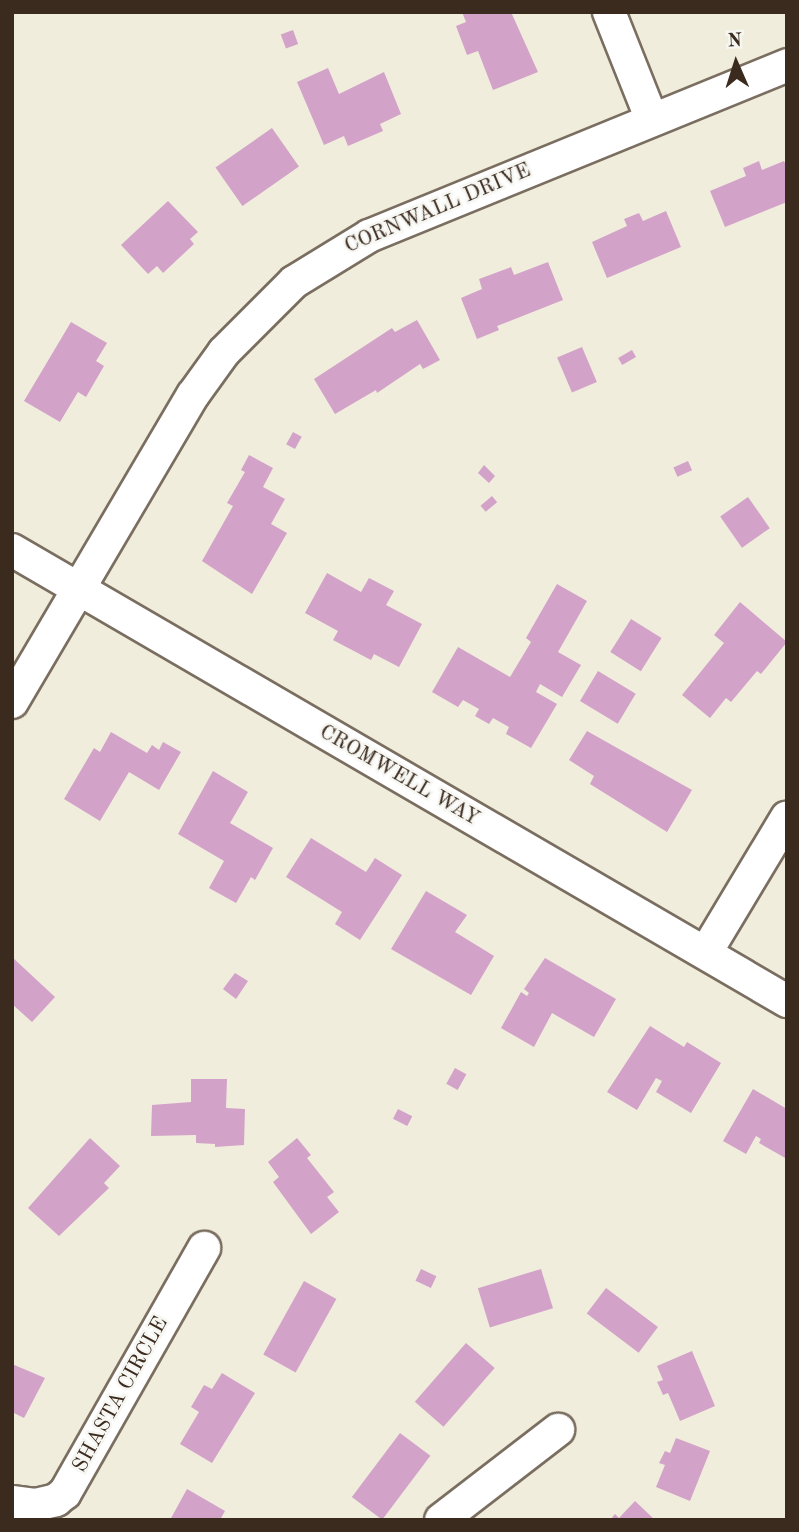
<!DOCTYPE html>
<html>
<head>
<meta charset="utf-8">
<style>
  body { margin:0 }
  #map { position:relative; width:799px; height:1532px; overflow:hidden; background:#f0eddc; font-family:"Old Standard TT",serif }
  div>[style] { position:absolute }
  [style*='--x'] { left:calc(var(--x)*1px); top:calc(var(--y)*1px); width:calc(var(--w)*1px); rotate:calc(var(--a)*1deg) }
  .building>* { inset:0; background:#d2a2c9; transform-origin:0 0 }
  .roads { filter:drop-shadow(2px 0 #7a6e60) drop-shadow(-2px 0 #7a6e60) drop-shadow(0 2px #7a6e60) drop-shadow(0 -2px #7a6e60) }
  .minor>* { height:32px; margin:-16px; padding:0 16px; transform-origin:16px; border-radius:16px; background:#fff }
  span { translate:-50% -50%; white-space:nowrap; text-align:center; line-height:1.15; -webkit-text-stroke:5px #f6f6f2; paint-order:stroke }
  .street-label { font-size:21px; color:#3b2a1e }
  .frame { position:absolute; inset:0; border:14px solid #3b2a1e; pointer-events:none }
  .north { position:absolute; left:701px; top:28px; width:70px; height:70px; -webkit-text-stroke:5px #f6f6f2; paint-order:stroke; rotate:357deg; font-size:19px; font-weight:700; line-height:28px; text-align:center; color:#3b2a1e }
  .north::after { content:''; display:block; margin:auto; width:24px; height:32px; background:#3b2a1e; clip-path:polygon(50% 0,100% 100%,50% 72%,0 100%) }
</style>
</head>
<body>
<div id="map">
  <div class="building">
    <i style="clip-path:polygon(462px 12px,511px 12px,538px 72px,493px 90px,478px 51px,467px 55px,456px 26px,466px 22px)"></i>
    <i style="left:293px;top:30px;width:15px;height:13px;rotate:70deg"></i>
    <i style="clip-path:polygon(328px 68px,339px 94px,384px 72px,401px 114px,380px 124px,383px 131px,348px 146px,344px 136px,324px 145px,297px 82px)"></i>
    <i style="left:272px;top:128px;width:47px;height:69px;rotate:55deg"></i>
    <i style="clip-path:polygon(759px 161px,762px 170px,784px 161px,787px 168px,787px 202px,725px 227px,710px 191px,746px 176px,743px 168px)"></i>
    <i style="clip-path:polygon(168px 201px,198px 232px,190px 239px,194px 244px,163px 273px,157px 266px,148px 274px,121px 245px)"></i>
    <i style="clip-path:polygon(666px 211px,681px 247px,607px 278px,592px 242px,627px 226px,624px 219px,639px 213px,643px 221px)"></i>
    <i style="clip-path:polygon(548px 262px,563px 300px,497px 326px,499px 330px,477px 339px,461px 298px,482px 289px,479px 279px,511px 267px,514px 275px)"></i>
    <i style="clip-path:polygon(417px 320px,440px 360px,423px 369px,420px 364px,377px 393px,376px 390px,335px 414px,314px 379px,392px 328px,395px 332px)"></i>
    <i style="clip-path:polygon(71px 322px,107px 343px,96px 361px,104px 366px,86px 397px,78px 392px,60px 422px,24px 401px)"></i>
    <i style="left:582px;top:347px;width:38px;height:27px;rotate:67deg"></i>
    <i style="left:632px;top:350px;width:8px;height:16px;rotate:60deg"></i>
    <i style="left:293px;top:432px;width:10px;height:14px;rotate:29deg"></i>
    <i style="clip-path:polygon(249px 455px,273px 468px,263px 487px,285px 499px,271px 524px,287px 533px,252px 594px,202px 561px,233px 506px,227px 503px,245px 472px,241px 470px)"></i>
    <i style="left:688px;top:461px;width:10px;height:16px;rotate:66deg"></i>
    <i style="clip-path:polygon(484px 465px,495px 476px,489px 483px,478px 473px)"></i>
    <i style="left:492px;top:496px;width:8px;height:15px;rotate:50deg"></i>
    <i style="left:748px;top:497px;width:38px;height:34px;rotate:55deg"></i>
    <i style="clip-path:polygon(327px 573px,361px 592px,369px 578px,394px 591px,386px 605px,422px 624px,399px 667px,374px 654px,371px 660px,333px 640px,338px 631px,305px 613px)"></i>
    <i style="clip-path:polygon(557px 584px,587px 601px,558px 652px,581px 665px,562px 697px,540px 684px,536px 692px,557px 704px,531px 748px,506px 734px,509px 727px,493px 718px,489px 724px,475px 716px,479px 709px,463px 700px,458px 707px,432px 692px,458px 647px,510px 677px,531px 642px,526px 638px)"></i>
    <i style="clip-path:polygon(740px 602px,787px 642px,761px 674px,757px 671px,731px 702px,726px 698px,710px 718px,682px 695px,724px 643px,714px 635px)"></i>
    <i style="left:631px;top:619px;width:36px;height:39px;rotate:32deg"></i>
    <i style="left:598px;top:671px;width:44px;height:35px;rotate:31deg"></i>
    <i style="clip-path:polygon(587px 731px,692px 790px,667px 832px,590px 784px,594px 776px,569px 760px)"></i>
    <i style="clip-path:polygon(111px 732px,147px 753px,152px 745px,159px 750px,163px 742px,181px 752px,159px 790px,129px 772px,100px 821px,64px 799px,94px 748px,100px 752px)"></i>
    <i style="clip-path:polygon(213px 771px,248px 792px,230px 823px,273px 848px,255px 880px,251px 877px,236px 903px,209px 888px,224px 861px,178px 834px)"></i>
    <i style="clip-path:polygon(311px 838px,366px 872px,375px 858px,402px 875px,360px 940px,335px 924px,342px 912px,286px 877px)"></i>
    <i style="clip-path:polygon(426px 891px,467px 915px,455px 932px,494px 956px,471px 995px,391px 949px)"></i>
    <i style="clip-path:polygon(12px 957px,55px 997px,32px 1022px,12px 1004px)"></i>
    <i style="clip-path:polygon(545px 958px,616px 999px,594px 1037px,552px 1013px,534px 1047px,501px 1028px,521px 992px,527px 996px,529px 993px,524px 989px)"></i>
    <i style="clip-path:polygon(235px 973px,248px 981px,236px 999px,223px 989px)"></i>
    <i style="clip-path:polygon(650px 1026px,684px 1047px,687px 1042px,721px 1063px,691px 1113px,656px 1092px,662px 1081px,656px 1078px,637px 1110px,607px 1092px)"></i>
    <i style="left:455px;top:1068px;width:13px;height:18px;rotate:29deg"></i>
    <i style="clip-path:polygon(191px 1079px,227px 1079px,226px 1108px,245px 1109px,244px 1145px,215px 1147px,215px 1144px,196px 1143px,196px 1135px,151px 1136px,152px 1105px,191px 1102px)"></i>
    <i style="clip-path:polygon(753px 1089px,787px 1109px,787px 1159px,759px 1143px,761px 1139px,756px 1136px,746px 1154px,723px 1141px)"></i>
    <i style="left:398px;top:1109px;width:16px;height:11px;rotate:27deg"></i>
    <i style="clip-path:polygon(90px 1138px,120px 1166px,104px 1183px,109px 1188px,59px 1236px,28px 1208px)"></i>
    <i style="clip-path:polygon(297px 1138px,311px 1155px,307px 1158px,334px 1192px,327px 1197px,339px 1212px,311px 1234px,273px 1182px,279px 1177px,268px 1162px)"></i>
    <i style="left:421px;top:1269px;width:17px;height:13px;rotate:25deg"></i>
    <i style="left:541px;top:1269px;width:41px;height:66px;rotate:73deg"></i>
    <i style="left:304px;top:1281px;width:37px;height:84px;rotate:29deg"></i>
    <i style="left:606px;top:1288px;width:65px;height:32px;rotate:37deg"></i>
    <i style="left:466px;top:1343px;width:38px;height:78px;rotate:41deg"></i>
    <i style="clip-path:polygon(692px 1351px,715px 1406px,680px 1421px,668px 1393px,663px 1395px,659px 1386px,657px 1382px,663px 1380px,657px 1366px)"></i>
    <i style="clip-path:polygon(12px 1364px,45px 1378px,24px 1418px,12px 1412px)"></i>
    <i style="clip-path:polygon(222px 1373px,255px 1393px,212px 1463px,180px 1444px,199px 1412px,191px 1407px,204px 1385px,212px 1389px)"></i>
    <i style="left:400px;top:1433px;width:38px;height:80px;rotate:37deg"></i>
    <i style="clip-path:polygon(676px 1438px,710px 1451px,690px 1501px,656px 1487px,665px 1465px,659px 1463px,665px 1451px,670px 1453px)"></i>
    <i style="clip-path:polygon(187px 1489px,225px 1511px,220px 1520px,170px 1520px)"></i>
    <i style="clip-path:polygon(635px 1501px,655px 1520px,610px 1520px,615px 1514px,619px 1518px)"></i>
  </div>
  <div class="roads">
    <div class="minor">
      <i style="--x:609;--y:12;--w:116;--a:68.3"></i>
      <i style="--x:12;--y:550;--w:897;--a:30.2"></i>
      <i style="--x:12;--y:702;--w:356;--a:-59.5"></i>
      <i style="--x:193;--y:395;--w:53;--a:-54.2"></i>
      <i style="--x:224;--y:352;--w:99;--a:-45"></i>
      <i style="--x:294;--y:282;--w:88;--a:-31.5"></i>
      <i style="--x:369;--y:236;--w:452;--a:-22.2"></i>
      <i style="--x:706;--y:952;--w:157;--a:-59"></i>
      <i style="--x:12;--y:1502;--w:23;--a:7"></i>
      <i style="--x:35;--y:1505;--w:22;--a:-13"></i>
      <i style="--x:56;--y:1500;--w:11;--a:-38"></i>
      <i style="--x:65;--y:1493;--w:282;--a:-60.4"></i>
      <i style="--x:441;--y:1520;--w:148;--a:-37.6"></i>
    </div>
  </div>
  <div class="street-label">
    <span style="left:438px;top:209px;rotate:-23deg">CORNWALL DRIVE</span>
    <span style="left:399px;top:776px;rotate:30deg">CROMWELL WAY</span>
    <span style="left:121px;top:1395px;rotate:-61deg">SHASTA CIRCLE</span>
  </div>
  <div class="frame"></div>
  <div class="north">N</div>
</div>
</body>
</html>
